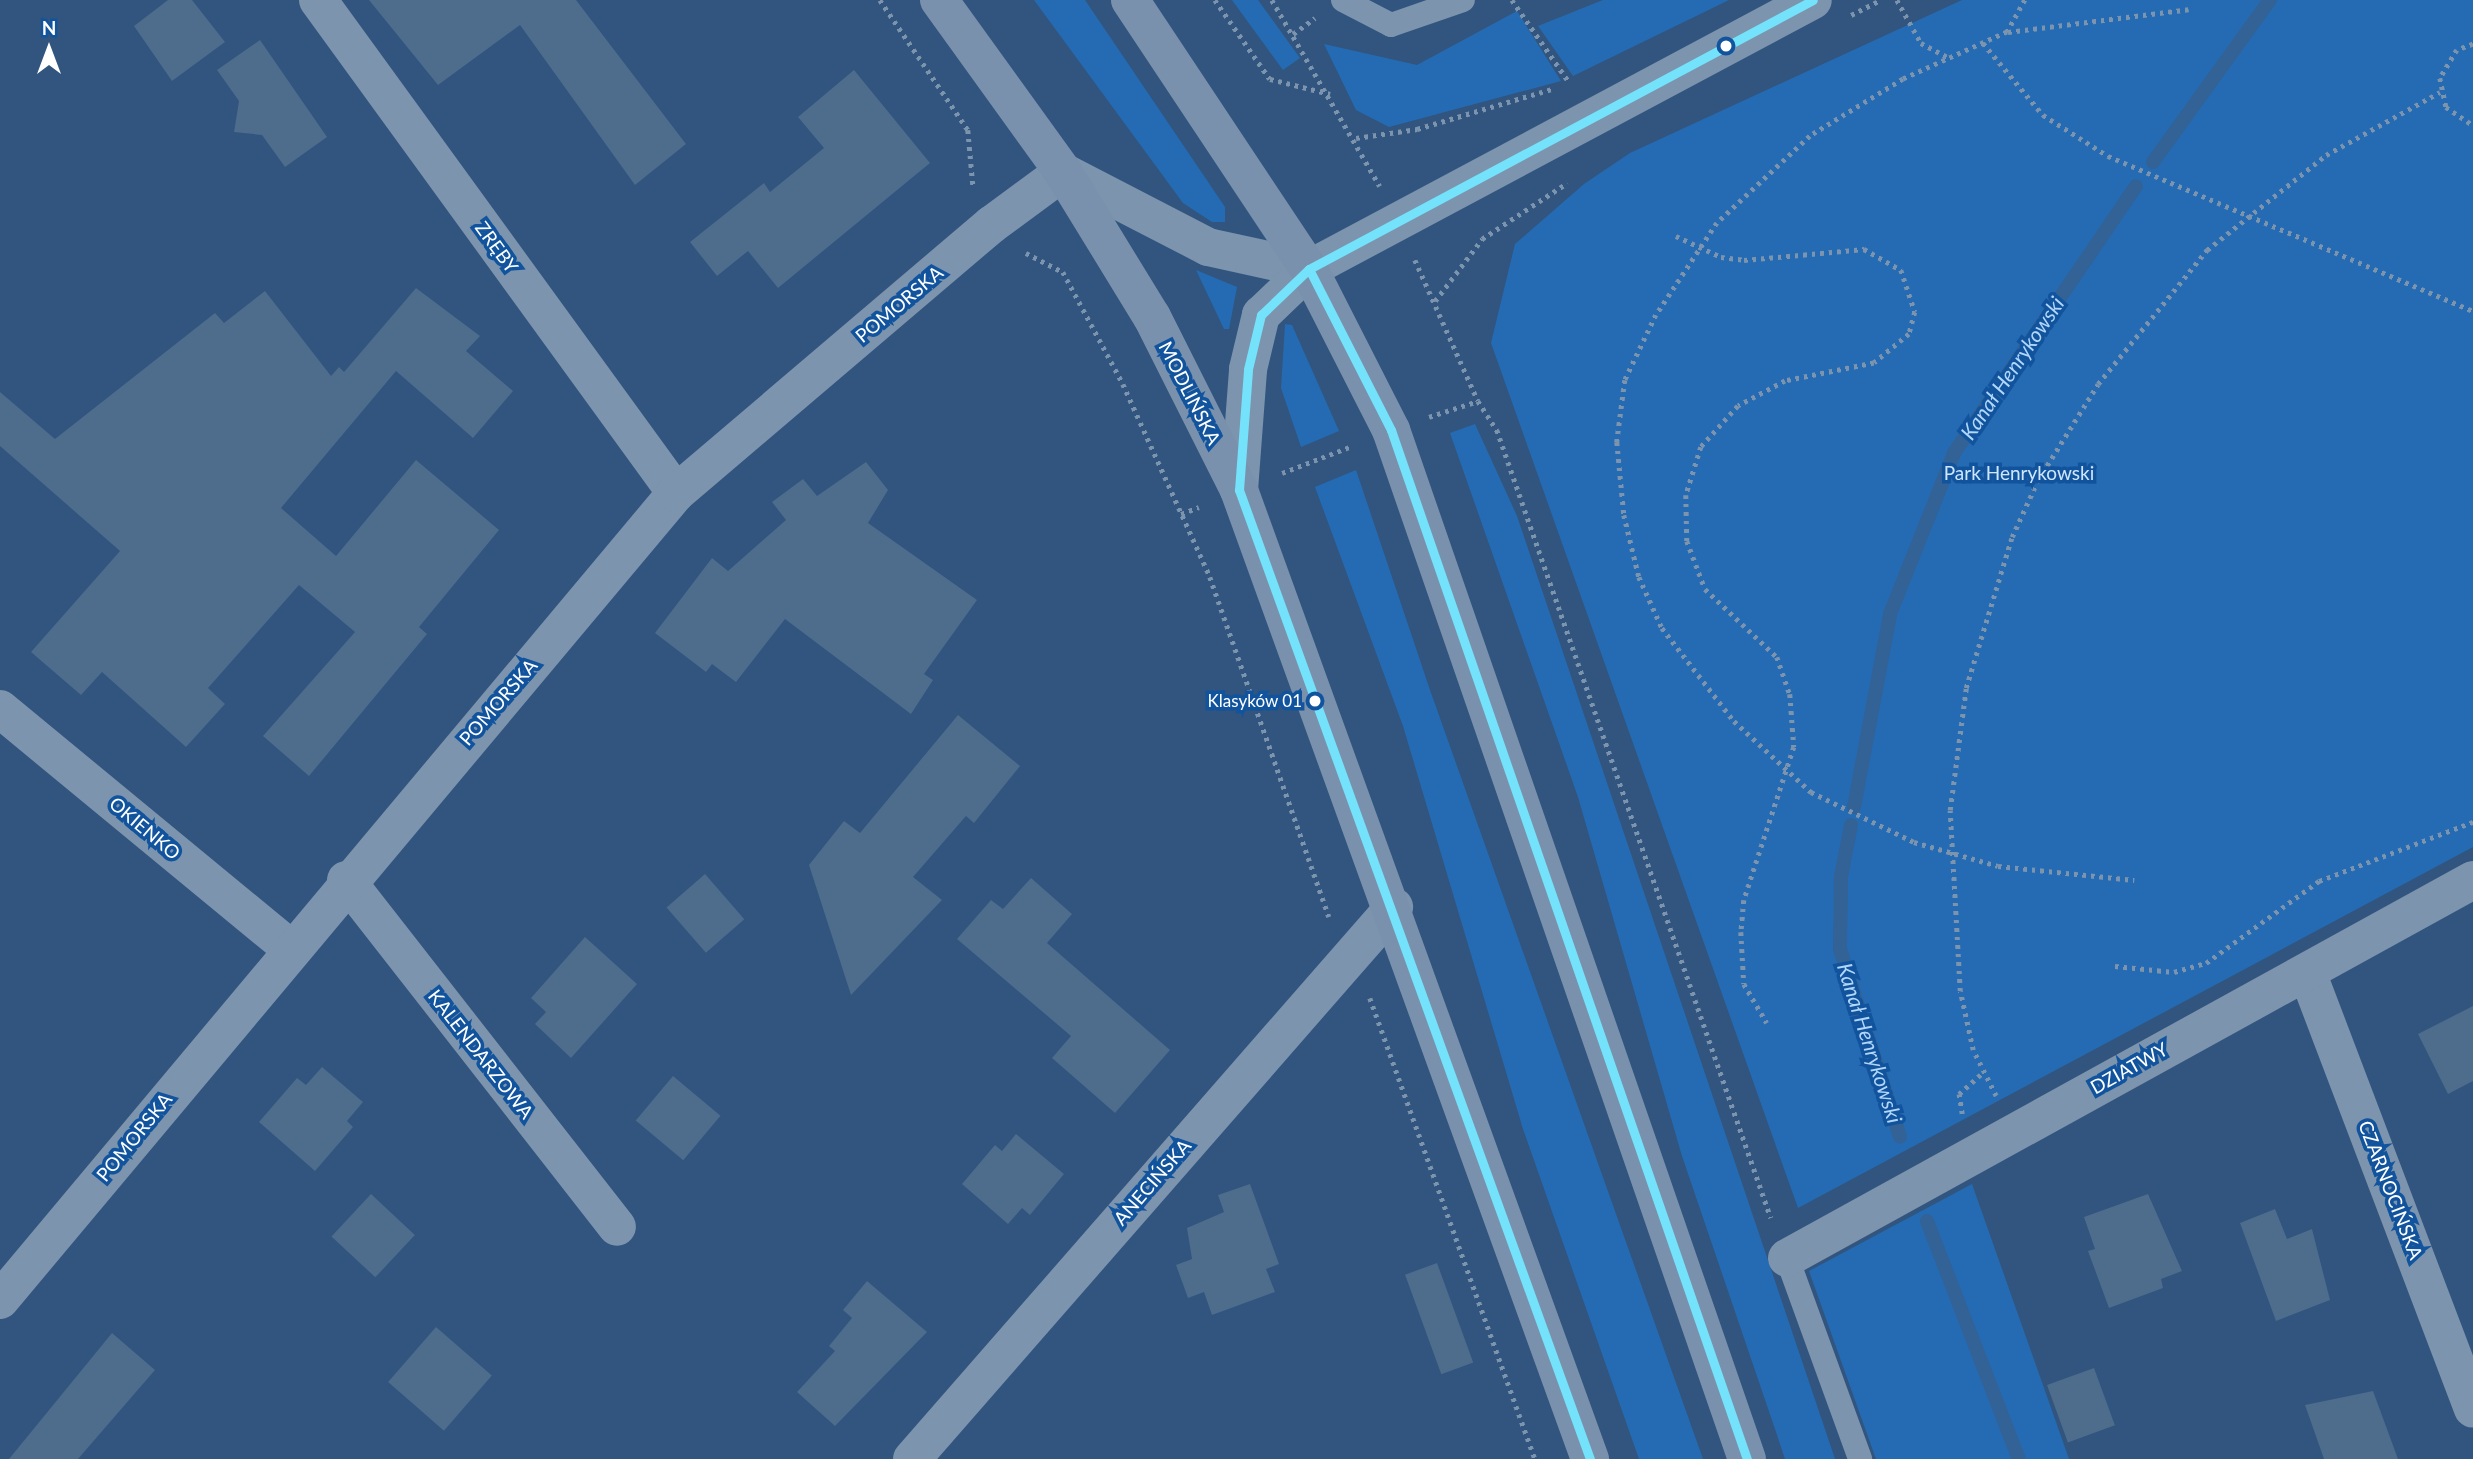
<!DOCTYPE html>
<html>
<head>
<meta charset="utf-8">
<style>
  body { margin:0 }
  #map { position:relative; width:2473px; height:1459px; overflow:hidden; background:#31557e; font-family:Lato,sans-serif }
  div>[style] { position:absolute }
  [style*='--x'] { left:calc(var(--x)*1px); top:calc(var(--y)*1px); width:calc(var(--w)*1px); rotate:calc(var(--a)*1deg) }
  .green>* { inset:0; background:#256bb3 }
  .stream>* { height:14px; margin:-7px; padding:0 7px; transform-origin:7px; border-radius:7px; background:#326296 }
  .building>* { inset:0; background:#4e6c8c; transform-origin:0 0 }
  .path>* { height:4.5px; margin-top:-2.25px; transform-origin:0; background:repeating-linear-gradient(90deg,#7c94ae 0 3.5px,transparent 0 8.5px) }
  .service>* { height:24px; margin:-12px; padding:0 12px; transform-origin:12px; border-radius:12px; background:#7c94ae }
  .minor>* { height:38px; margin:-19px; padding:0 19px; transform-origin:19px; border-radius:19px; background:#7c94ae }
  .tertiary>* { height:38px; margin:-19px; padding:0 19px; transform-origin:19px; border-radius:19px; background:#7c94ae }
  .primary>* { height:38px; margin:-19px; padding:0 19px; transform-origin:19px; border-radius:19px; background:#7a91ad }
  .bus-1>* { height:9px; margin:-4.5px; padding:0 4.5px; transform-origin:4.5px; border-radius:4.5px; background:#73e2fa }
  .dots>* { width:19px; height:19px; translate:-50% -50%; box-sizing:border-box; border:4px solid #11549d; border-radius:50% }
  span { translate:-50% -50%; white-space:nowrap; text-align:center; line-height:1.15; -webkit-text-stroke:7px #11549d; paint-order:stroke }
  .bus-label { font-size:17px; color:#fff }
  .right { translate:-100% -50%; text-align:right }
  .street-label { font-size:19px; color:#fff }
  .park-label { font-size:19px; color:#cee6fe }
  .water-label { font-size:21px; color:#b2d7fb; font-style:italic }
  .north { position:absolute; left:14px; top:14px; width:70px; height:70px; -webkit-text-stroke:5px #11549d; paint-order:stroke; rotate:0deg; font-size:19px; font-weight:700; line-height:28px; text-align:center; color:#fff }
  .north::after { content:''; display:block; margin:auto; width:24px; height:32px; background:#fff; clip-path:polygon(50% 0,100% 100%,50% 72%,0 100%) }
</style>
</head>
<body>
<div id="map">
  <div class="green">
    <i style="clip-path:polygon(1034px 0,1085px 0,1225px 207px,1225px 222px,1212px 222px,1183px 203px)"></i>
    <i style="clip-path:polygon(1232px 0,1258px 0,1300px 58px,1283px 70px)"></i>
    <i style="clip-path:polygon(1603px 0,1729px 0,1573px 76px,1538px 26px)"></i>
    <i style="clip-path:polygon(1962px 0,2473px 0,2473px 847px,1798px 1208px,1491px 343px,1515px 244px,1584px 184px,1630px 153px)"></i>
    <i style="clip-path:polygon(1517px 11px,1561px 81px,1389px 127px,1356px 110px,1324px 44px,1417px 65px)"></i>
    <i style="clip-path:polygon(1196px 270px,1237px 287px,1229px 329px,1224px 329px)"></i>
    <i style="clip-path:polygon(1285px 324px,1292px 325px,1339px 431px,1301px 447px,1281px 388px)"></i>
    <i style="clip-path:polygon(1475px 424px,1517px 516px,1835px 1459px,1785px 1459px,1775px 1429px,1682px 1156px,1578px 797px,1450px 433px)"></i>
    <i style="clip-path:polygon(1356px 470px,1430px 690px,1703px 1459px,1639px 1459px,1523px 1129px,1403px 726px,1315px 487px)"></i>
    <i style="clip-path:polygon(1972px 1184px,2069px 1459px,1876px 1459px,1809px 1271px)"></i>
  </div>
  <div class="stream">
    <i style="--x:2153;--y:162;--w:200;--a:-54.2"></i>
    <i style="--x:1854;--y:807;--w:196;--a:-79.4"></i>
    <i style="--x:1890;--y:614;--w:173;--a:-68.3"></i>
    <i style="--x:1954;--y:453;--w:323;--a:-55.7"></i>
    <i style="--x:1851;--y:825;--w:53;--a:100.9"></i>
    <i style="--x:1841;--y:877;--w:72;--a:90.8"></i>
    <i style="--x:1840;--y:949;--w:197;--a:72.3"></i>
    <i style="--x:1927;--y:1221;--w:255;--a:68.9"></i>
  </div>
  <div class="building">
    <i style="clip-path:polygon(168px 0,192px 0,225px 42px,172px 81px,134px 26px)"></i>
    <i style="clip-path:polygon(369px 0,576px 0,686px 144px,635px 185px,520px 25px,438px 85px)"></i>
    <i style="clip-path:polygon(260px 40px,327px 137px,285px 167px,262px 135px,234px 132px,239px 101px,217px 70px)"></i>
    <i style="clip-path:polygon(854px 70px,930px 163px,778px 288px,748px 251px,717px 276px,690px 242px,764px 183px,770px 192px,824px 148px,798px 117px)"></i>
    <i style="clip-path:polygon(416px 288px,480px 336px,466px 351px,513px 391px,473px 438px,396px 371px,281px 508px,336px 556px,416px 460px,499px 530px,419px 627px,427px 634px,309px 776px,263px 736px,355px 632px,299px 585px,208px 688px,225px 704px,186px 747px,102px 672px,81px 695px,31px 652px,120px 551px,0 446px,0 392px,55px 439px,215px 313px,224px 323px,265px 291px,331px 376px,339px 367px,344px 372px)"></i>
    <i style="clip-path:polygon(866px 462px,888px 490px,868px 523px,977px 600px,924px 674px,933px 680px,911px 714px,785px 619px,736px 682px,712px 664px,706px 672px,655px 633px,712px 558px,728px 571px,786px 520px,772px 502px,803px 479px,817px 496px)"></i>
    <i style="clip-path:polygon(958px 715px,1020px 766px,974px 823px,966px 816px,913px 877px,942px 900px,851px 995px,809px 865px,844px 821px,860px 833px)"></i>
    <i style="left:705px;top:874px;width:60px;height:51px;rotate:49deg"></i>
    <i style="clip-path:polygon(1031px 878px,1072px 914px,1047px 943px,1170px 1050px,1115px 1113px,1052px 1058px,1071px 1036px,957px 939px,991px 900px,1003px 909px)"></i>
    <i style="clip-path:polygon(585px 937px,637px 984px,571px 1058px,535px 1024px,546px 1012px,531px 998px)"></i>
    <i style="clip-path:polygon(2473px 1006px,2473px 1081px,2448px 1094px,2418px 1034px)"></i>
    <i style="clip-path:polygon(322px 1067px,363px 1102px,347px 1121px,353px 1127px,315px 1171px,259px 1122px,297px 1078px,306px 1085px)"></i>
    <i style="left:673px;top:1076px;width:62px;height:58px;rotate:40deg"></i>
    <i style="clip-path:polygon(1016px 1134px,1064px 1174px,1030px 1215px,1022px 1208px,1008px 1224px,962px 1184px,995px 1145px,1002px 1151px)"></i>
    <i style="clip-path:polygon(1250px 1184px,1279px 1264px,1266px 1269px,1275px 1292px,1212px 1315px,1204px 1292px,1188px 1298px,1176px 1265px,1192px 1259px,1187px 1228px,1224px 1212px,1218px 1195px)"></i>
    <i style="left:371px;top:1194px;width:60px;height:58px;rotate:43deg"></i>
    <i style="clip-path:polygon(2148px 1194px,2182px 1271px,2161px 1279px,2163px 1288px,2109px 1308px,2088px 1251px,2095px 1249px,2084px 1217px)"></i>
    <i style="clip-path:polygon(2275px 1209px,2287px 1239px,2312px 1229px,2330px 1300px,2276px 1321px,2240px 1223px)"></i>
    <i style="left:1437px;top:1263px;width:106px;height:34px;rotate:70deg"></i>
    <i style="clip-path:polygon(867px 1281px,927px 1332px,835px 1426px,797px 1392px,835px 1351px,829px 1346px,852px 1318px,843px 1310px)"></i>
    <i style="left:436px;top:1327px;width:74px;height:73px;rotate:41deg"></i>
    <i style="clip-path:polygon(112px 1333px,155px 1370px,78px 1459px,9px 1459px)"></i>
    <i style="left:2094px;top:1368px;width:61px;height:50px;rotate:70deg"></i>
    <i style="clip-path:polygon(2373px 1391px,2398px 1459px,2324px 1459px,2305px 1405px)"></i>
  </div>
  <div class="path">
    <i style="--x:880;--y:0;--w:157;--a:55.9"></i>
    <i style="--x:968;--y:130;--w:55;--a:84.8"></i>
    <i style="--x:1215;--y:0;--w:96;--a:55.2"></i>
    <i style="--x:1270;--y:79;--w:62;--a:14"></i>
    <i style="--x:1272;--y:0;--w:215;--a:59.9"></i>
    <i style="--x:1512;--y:0;--w:100;--a:55.2"></i>
    <i style="--x:1897;--y:0;--w:49;--a:60.8"></i>
    <i style="--x:1921;--y:43;--w:32;--a:28"></i>
    <i style="--x:2025;--y:0;--w:37;--a:119"></i>
    <i style="--x:2007;--y:32;--w:114;--a:155.7"></i>
    <i style="--x:1903;--y:79;--w:109;--a:148.5"></i>
    <i style="--x:1810;--y:136;--w:127;--a:136.9"></i>
    <i style="--x:1717;--y:223;--w:110;--a:123.5"></i>
    <i style="--x:1656;--y:315;--w:72;--a:115.5"></i>
    <i style="--x:1625;--y:380;--w:63;--a:97.4"></i>
    <i style="--x:1617;--y:442;--w:73;--a:84.5"></i>
    <i style="--x:1624;--y:515;--w:64;--a:76.4"></i>
    <i style="--x:1639;--y:577;--w:56;--a:65.7"></i>
    <i style="--x:1662;--y:628;--w:118;--a:52.3"></i>
    <i style="--x:1734;--y:721;--w:105;--a:42.7"></i>
    <i style="--x:1811;--y:792;--w:114;--a:25.9"></i>
    <i style="--x:1914;--y:842;--w:87;--a:15.9"></i>
    <i style="--x:1998;--y:866;--w:137;--a:5.9"></i>
    <i style="--x:1851;--y:15;--w:33;--a:-27"></i>
    <i style="--x:2008;--y:32;--w:182;--a:-7.2"></i>
    <i style="--x:1293;--y:34;--w:27;--a:-36"></i>
    <i style="--x:1983;--y:43;--w:94;--a:50.2"></i>
    <i style="--x:2043;--y:115;--w:77;--a:32.2"></i>
    <i style="--x:2108;--y:156;--w:397;--a:23"></i>
    <i style="--x:2473;--y:44;--w:17;--a:159"></i>
    <i style="--x:2457;--y:50;--w:33;--a:121"></i>
    <i style="--x:2440;--y:78;--w:30;--a:78"></i>
    <i style="--x:2446;--y:107;--w:32;--a:34"></i>
    <i style="--x:1356;--y:138;--w:62;--a:-8.4"></i>
    <i style="--x:1417;--y:129;--w:141;--a:-16.5"></i>
    <i style="--x:1676;--y:236;--w:50;--a:25"></i>
    <i style="--x:1721;--y:257;--w:23;--a:7"></i>
    <i style="--x:1744;--y:260;--w:121;--a:-5.2"></i>
    <i style="--x:1864;--y:249;--w:43;--a:29.6"></i>
    <i style="--x:1901;--y:270;--w:44;--a:71.6"></i>
    <i style="--x:1915;--y:312;--w:23;--a:105"></i>
    <i style="--x:1909;--y:334;--w:45;--a:140.4"></i>
    <i style="--x:1874;--y:363;--w:91;--a:168.6"></i>
    <i style="--x:1785;--y:381;--w:53;--a:152"></i>
    <i style="--x:1738;--y:406;--w:55;--a:132.1"></i>
    <i style="--x:1701;--y:447;--w:50;--a:107.4"></i>
    <i style="--x:1686;--y:495;--w:46;--a:88.8"></i>
    <i style="--x:1687;--y:541;--w:51;--a:69.4"></i>
    <i style="--x:1705;--y:589;--w:99;--a:43.4"></i>
    <i style="--x:1777;--y:657;--w:39;--a:71"></i>
    <i style="--x:1790;--y:694;--w:53;--a:85.7"></i>
    <i style="--x:1794;--y:747;--w:161;--a:108.1"></i>
    <i style="--x:1744;--y:900;--w:32;--a:95"></i>
    <i style="--x:1741;--y:932;--w:52;--a:86.7"></i>
    <i style="--x:1744;--y:984;--w:45;--a:59.5"></i>
    <i style="--x:1026;--y:253;--w:42;--a:27.2"></i>
    <i style="--x:1063;--y:272;--w:127;--a:61.8"></i>
    <i style="--x:1123;--y:384;--w:212;--a:65.7"></i>
    <i style="--x:1210;--y:577;--w:360;--a:70.7"></i>
    <i style="--x:1415;--y:260;--w:154;--a:65.9"></i>
    <i style="--x:1478;--y:401;--w:35;--a:57"></i>
    <i style="--x:1497;--y:430;--w:834;--a:70.83"></i>
    <i style="--x:1435;--y:301;--w:78;--a:-52.8"></i>
    <i style="--x:1482;--y:239;--w:102;--a:-33.4"></i>
    <i style="--x:1429;--y:417;--w:52;--a:-18.1"></i>
    <i style="--x:1282;--y:473;--w:75;--a:-21.1"></i>
    <i style="--x:1181;--y:514;--w:19;--a:-21"></i>
    <i style="--x:2115;--y:966;--w:59;--a:5.8"></i>
    <i style="--x:2174;--y:972;--w:33;--a:-16"></i>
    <i style="--x:2206;--y:963;--w:140;--a:-36"></i>
    <i style="--x:2319;--y:881;--w:165;--a:-21"></i>
    <i style="--x:1370;--y:998;--w:490;--a:70.3"></i>
    <i style="--x:1996;--y:1096;--w:51;--a:-116.6"></i>
    <i style="--x:1973;--y:1050;--w:60;--a:-102.4"></i>
    <i style="--x:1960;--y:991;--w:181;--a:-93.2"></i>
    <i style="--x:1950;--y:810;--w:123;--a:-82.5"></i>
    <i style="--x:1966;--y:688;--w:158;--a:-73.1"></i>
    <i style="--x:2012;--y:537;--w:63;--a:-65.5"></i>
    <i style="--x:2038;--y:480;--w:113;--a:-58"></i>
    <i style="--x:2098;--y:384;--w:173;--a:-50.9"></i>
    <i style="--x:2207;--y:250;--w:152;--a:-38.6"></i>
    <i style="--x:2326;--y:155;--w:130;--a:-28.9"></i>
    <i style="--x:1962;--y:1114;--w:20;--a:-99"></i>
    <i style="--x:1959;--y:1094;--w:31;--a:-42"></i>
  </div>
  <div class="service">
    <i style="--x:1343;--y:0;--w:54;--a:27.5"></i>
    <i style="--x:1391;--y:25;--w:76;--a:-19.1"></i>
    <i style="--x:1787;--y:1258;--w:214;--a:70"></i>
  </div>
  <div class="minor">
    <i style="--x:318;--y:0;--w:609;--a:54.01"></i>
    <i style="--x:0;--y:709;--w:376;--a:39.5"></i>
    <i style="--x:346;--y:880;--w:440;--a:52"></i>
    <i style="--x:2307;--y:972;--w:467;--a:69.2"></i>
    <i style="--x:1787;--y:1258;--w:783;--a:-28.86"></i>
    <i style="--x:0;--y:1300;--w:1053;--a:-50.05"></i>
    <i style="--x:676;--y:493;--w:414;--a:-40.4"></i>
    <i style="--x:991;--y:225;--w:89;--a:-36.4"></i>
    <i style="--x:912;--y:1459;--w:733;--a:-48.87"></i>
  </div>
  <div class="tertiary">
    <i style="--x:1063;--y:172;--w:163;--a:27.3"></i>
    <i style="--x:1208;--y:247;--w:103;--a:12.3"></i>
    <i style="--x:1239;--y:490;--w:121;--a:-85.7"></i>
    <i style="--x:1248;--y:369;--w:56;--a:-76.5"></i>
    <i style="--x:1261;--y:315;--w:66;--a:-43.8"></i>
    <i style="--x:1309;--y:269;--w:571;--a:-28.09"></i>
  </div>
  <div class="primary">
    <i style="--x:939;--y:0;--w:212;--a:54.2"></i>
    <i style="--x:1063;--y:172;--w:170;--a:58.5"></i>
    <i style="--x:1152;--y:317;--w:194;--a:63.3"></i>
    <i style="--x:1239;--y:490;--w:1031;--a:70.09"></i>
    <i style="--x:1130;--y:0;--w:323;--a:56.4"></i>
    <i style="--x:1309;--y:269;--w:181;--a:63"></i>
    <i style="--x:1391;--y:430;--w:1089;--a:70.92"></i>
  </div>
  <div class="bus-1">
    <i style="--x:1309;--y:269;--w:181;--a:63"></i>
    <i style="--x:1391;--y:430;--w:1089;--a:70.92"></i>
    <i style="--x:1590;--y:1459;--w:1031;--a:-109.91"></i>
    <i style="--x:1239;--y:490;--w:121;--a:-85.7"></i>
    <i style="--x:1248;--y:369;--w:56;--a:-76.5"></i>
    <i style="--x:1261;--y:315;--w:66;--a:-43.8"></i>
    <i style="--x:1309;--y:269;--w:571;--a:-28.09"></i>
  </div>
  <div class="dots">
    <i style="left:1726px;top:46px;background:#fff"></i>
    <i style="left:1315px;top:701px;background:#fff"></i>
  </div>
  <div class="bus-label">
    <span class="right" style="left:1302px;top:701px">Klasyków 01</span>
  </div>
  <div class="street-label">
    <span style="left:497px;top:247px;rotate:54deg">ZRĘBY</span>
    <span style="left:899px;top:304px;rotate:-40deg">POMORSKA</span>
    <span style="left:1190px;top:393px;rotate:63deg">MODLIŃSKA</span>
    <span style="left:498px;top:702px;rotate:-49deg">POMORSKA</span>
    <span style="left:145px;top:828px;rotate:40deg">OKIENKO</span>
    <span style="left:481px;top:1054px;rotate:52deg">KALENDARZOWA</span>
    <span style="left:2129px;top:1068px;rotate:-29deg">DZIATWY</span>
    <span style="left:134px;top:1137px;rotate:-51deg">POMORSKA</span>
    <span style="left:1152px;top:1182px;rotate:-49deg">ANECIŃSKA</span>
    <span style="left:2391px;top:1190px;rotate:69deg">CZARNOCIŃSKA</span>
  </div>
  <div class="park-label">
    <span style="left:2019px;top:473px">Park Henrykowski</span>
  </div>
  <div class="water-label">
    <span style="left:2012px;top:368px;rotate:-56deg">Kanał Henrykowski</span>
    <span style="left:1870px;top:1043px;rotate:72deg">Kanał Henrykowski</span>
  </div>
  <div class="north">N</div>
</div>
</body>
</html>
